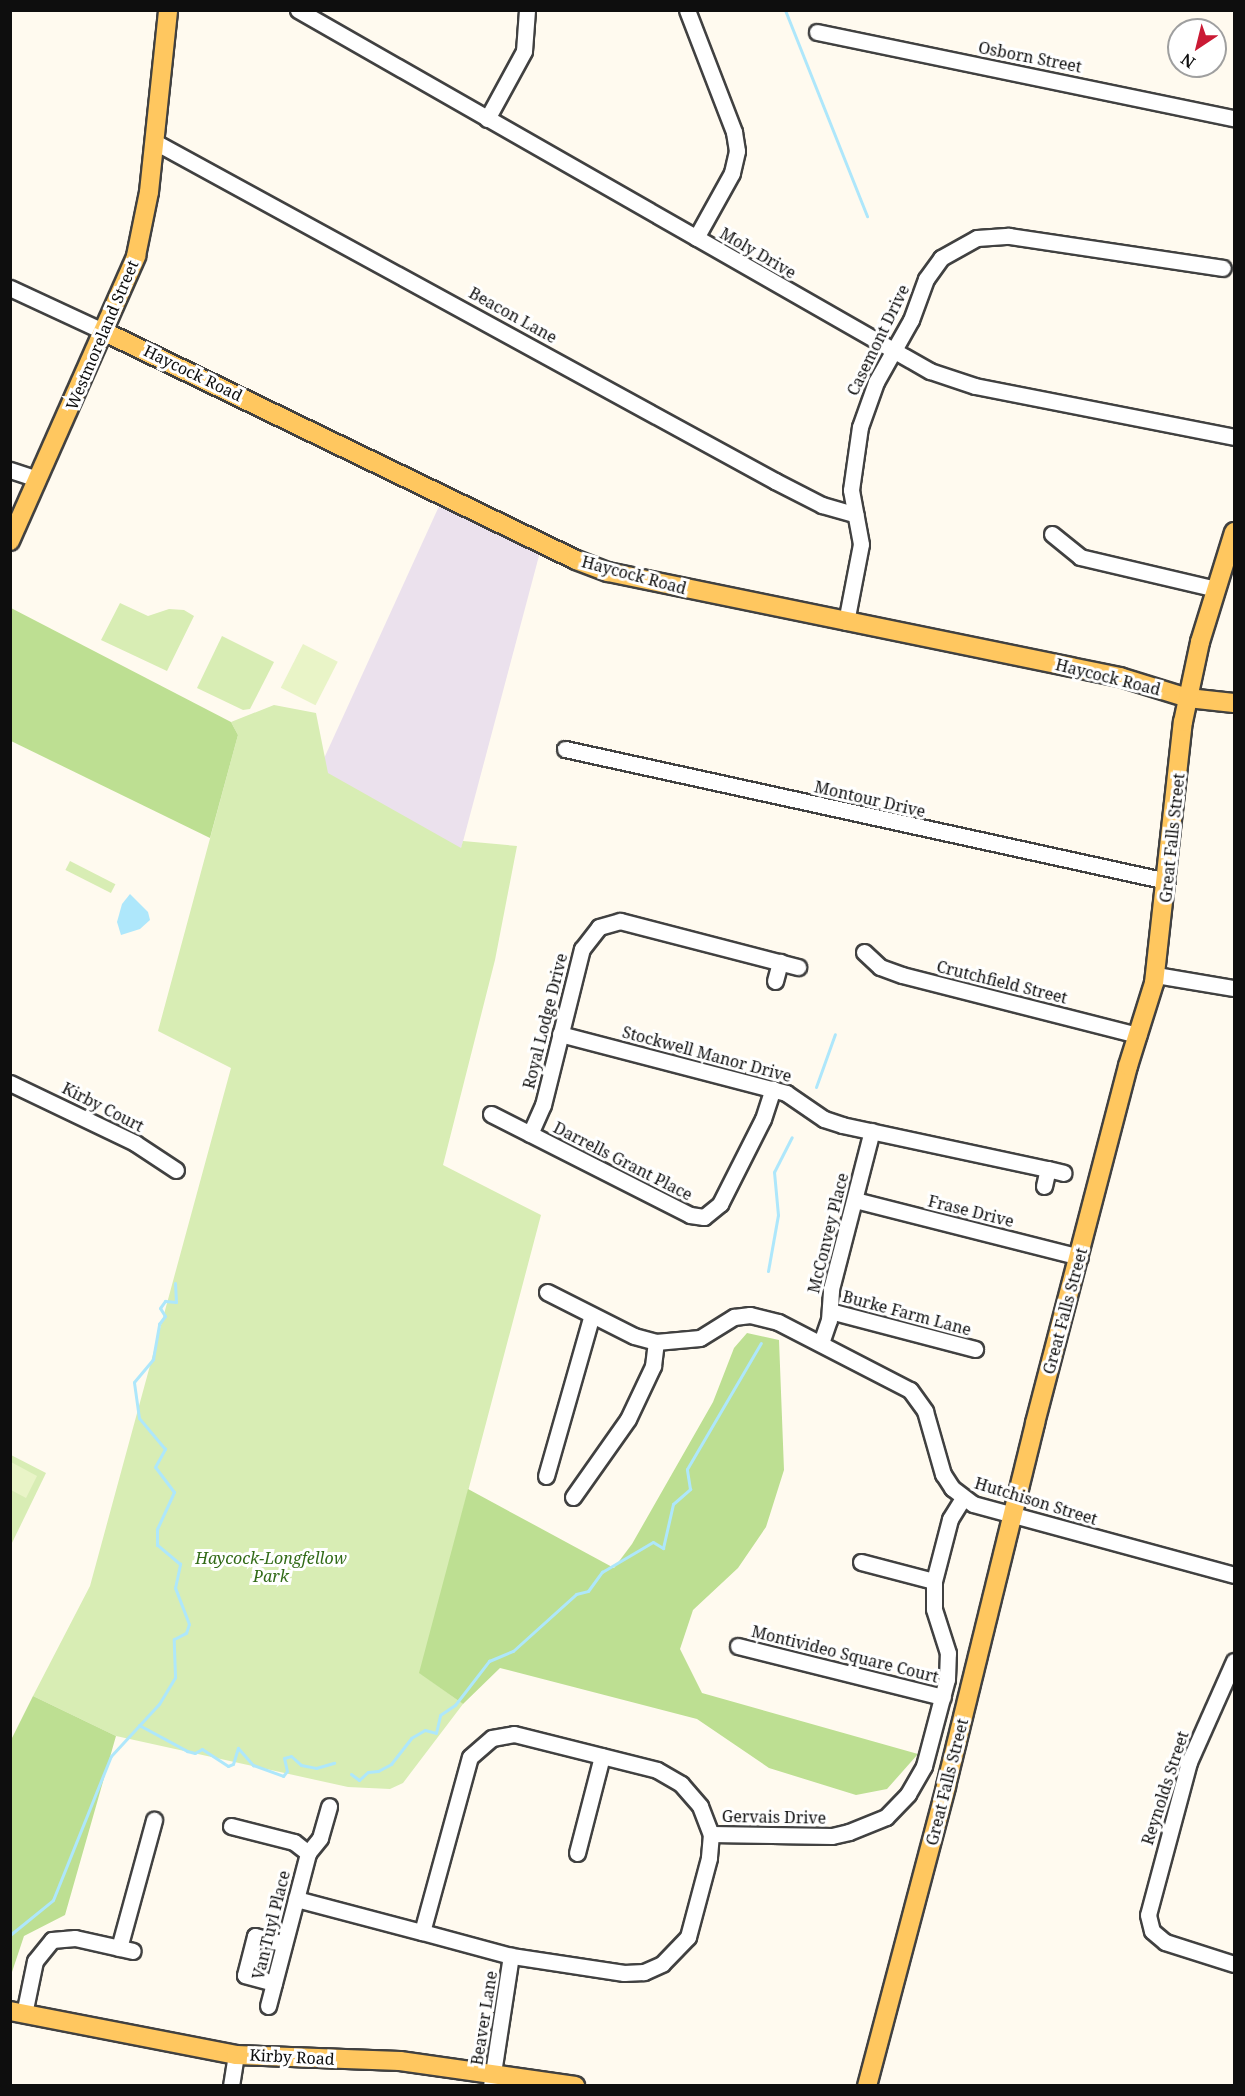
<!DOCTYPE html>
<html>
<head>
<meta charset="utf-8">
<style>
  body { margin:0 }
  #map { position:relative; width:1245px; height:2096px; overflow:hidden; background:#fffaef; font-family:"Noto Serif",serif }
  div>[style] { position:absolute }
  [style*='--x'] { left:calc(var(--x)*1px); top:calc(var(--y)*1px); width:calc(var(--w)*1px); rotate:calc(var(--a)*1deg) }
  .industrial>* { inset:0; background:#ebe1ed }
  .green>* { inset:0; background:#d8edb4; transform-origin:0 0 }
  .forest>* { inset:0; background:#bddf92 }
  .pitch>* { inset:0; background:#e9f4c7; transform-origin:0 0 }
  .water>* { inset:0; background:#aee7fb }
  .stream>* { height:3px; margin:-1.5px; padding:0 1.5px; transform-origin:1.5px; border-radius:1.5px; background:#aee7fb }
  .roads { filter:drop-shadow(2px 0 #414141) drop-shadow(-2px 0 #414141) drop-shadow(0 2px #414141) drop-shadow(0 -2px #414141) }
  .minor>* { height:15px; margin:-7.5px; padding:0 7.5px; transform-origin:7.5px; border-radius:7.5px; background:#fff }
  .major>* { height:18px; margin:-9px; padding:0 9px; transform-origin:9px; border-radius:9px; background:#ffc75f }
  span { translate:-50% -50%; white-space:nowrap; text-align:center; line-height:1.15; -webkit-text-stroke:6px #fff; paint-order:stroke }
  .street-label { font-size:16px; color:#0e0e0e }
  .park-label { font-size:16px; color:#326b18; font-style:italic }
  .frame { position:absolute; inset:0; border:12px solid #0e0e0e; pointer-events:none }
  .north { position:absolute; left:1167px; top:18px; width:60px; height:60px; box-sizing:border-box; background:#fff; border:2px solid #9f9f9f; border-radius:50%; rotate:215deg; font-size:16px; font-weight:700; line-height:24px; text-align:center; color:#0e0e0e }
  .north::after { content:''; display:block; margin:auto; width:21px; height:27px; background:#ca1a34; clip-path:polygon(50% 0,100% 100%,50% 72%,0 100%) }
</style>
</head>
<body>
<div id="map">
  <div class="industrial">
    <i style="clip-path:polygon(440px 504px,540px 552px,461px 849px,316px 776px)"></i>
  </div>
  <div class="green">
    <i style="clip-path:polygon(120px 603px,148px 616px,169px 609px,184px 610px,194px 616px,167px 671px,101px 640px)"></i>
    <i style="clip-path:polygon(222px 636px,274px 662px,250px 709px,243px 710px,197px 688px)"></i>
    <i style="clip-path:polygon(274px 705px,316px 713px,328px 773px,461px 848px,463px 841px,517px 846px,495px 960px,443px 1165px,541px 1215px,420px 1673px,463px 1704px,403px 1783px,390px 1789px,348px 1787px,116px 1736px,33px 1696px,90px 1586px,231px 1068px,158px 1031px,238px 735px,231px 722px)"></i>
    <i style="left:70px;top:861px;width:51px;height:10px;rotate:27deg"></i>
    <i style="clip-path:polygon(11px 1455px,46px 1473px,11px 1545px)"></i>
  </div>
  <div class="forest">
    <i style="clip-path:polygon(11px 608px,231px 722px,238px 735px,210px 838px,11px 741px)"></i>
    <i style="clip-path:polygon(747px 1333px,779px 1340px,784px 1470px,766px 1527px,738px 1568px,693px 1610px,680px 1649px,702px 1693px,918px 1754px,887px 1789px,856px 1795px,769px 1768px,697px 1719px,500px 1668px,463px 1704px,419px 1673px,468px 1489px,614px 1568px,632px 1544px,713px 1402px,734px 1348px)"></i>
    <i style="clip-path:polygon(33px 1696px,116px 1736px,65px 1915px,24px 1936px,11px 1975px,11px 1740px)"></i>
  </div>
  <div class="pitch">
    <i style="left:303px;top:644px;width:39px;height:49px;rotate:27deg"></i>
    <i style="clip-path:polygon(11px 1462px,37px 1476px,26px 1498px,11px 1490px)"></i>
  </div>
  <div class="water">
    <i style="clip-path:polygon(130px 894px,148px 912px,150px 920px,140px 929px,121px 935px,117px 922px,122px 904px)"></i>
  </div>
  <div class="stream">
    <i style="--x:785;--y:10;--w:222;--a:68.3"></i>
    <i style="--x:816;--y:1087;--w:56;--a:-70.3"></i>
    <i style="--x:768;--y:1271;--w:57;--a:-79.9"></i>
    <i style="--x:778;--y:1215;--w:43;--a:-95.3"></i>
    <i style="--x:774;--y:1172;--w:39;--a:-63"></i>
    <i style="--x:139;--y:1725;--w:55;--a:28.4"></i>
    <i style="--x:187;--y:1751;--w:8;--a:14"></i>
    <i style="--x:195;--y:1753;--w:8;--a:-30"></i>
    <i style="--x:202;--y:1749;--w:31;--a:33"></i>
    <i style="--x:228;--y:1766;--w:5;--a:-22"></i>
    <i style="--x:233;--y:1764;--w:17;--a:-73"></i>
    <i style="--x:238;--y:1748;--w:23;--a:49"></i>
    <i style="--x:253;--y:1765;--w:32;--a:20"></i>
    <i style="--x:283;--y:1776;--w:6;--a:-51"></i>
    <i style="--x:287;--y:1771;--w:13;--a:-103"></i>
    <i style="--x:284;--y:1758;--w:7;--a:-16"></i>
    <i style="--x:291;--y:1756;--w:13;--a:42"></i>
    <i style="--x:301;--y:1765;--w:15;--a:11"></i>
    <i style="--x:316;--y:1768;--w:19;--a:-16"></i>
    <i style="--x:351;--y:1774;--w:10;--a:37"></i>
    <i style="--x:359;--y:1780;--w:12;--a:-42"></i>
    <i style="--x:368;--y:1772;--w:10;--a:-6"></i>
    <i style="--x:378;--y:1771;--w:15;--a:-28"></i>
    <i style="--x:391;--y:1764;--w:33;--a:-52"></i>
    <i style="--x:411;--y:1738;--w:16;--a:-30"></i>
    <i style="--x:425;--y:1730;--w:11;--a:15"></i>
    <i style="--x:436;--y:1733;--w:18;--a:-77"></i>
    <i style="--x:440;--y:1715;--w:18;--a:-34"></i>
    <i style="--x:455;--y:1705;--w:56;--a:-52.3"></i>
    <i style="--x:489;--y:1661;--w:26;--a:-23"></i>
    <i style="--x:513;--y:1651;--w:85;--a:-42.1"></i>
    <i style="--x:576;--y:1594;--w:12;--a:-14"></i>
    <i style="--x:588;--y:1591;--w:24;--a:-54"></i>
    <i style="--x:602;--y:1572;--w:59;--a:-30.5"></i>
    <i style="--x:653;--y:1542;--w:12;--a:31"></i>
    <i style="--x:663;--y:1548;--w:45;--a:-77.2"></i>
    <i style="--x:673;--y:1504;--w:23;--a:-41"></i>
    <i style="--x:690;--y:1489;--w:20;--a:-99"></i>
    <i style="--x:687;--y:1469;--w:146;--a:-59.6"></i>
    <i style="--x:10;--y:1935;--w:55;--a:-39.1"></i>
    <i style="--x:53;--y:1900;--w:155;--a:-68.1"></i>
    <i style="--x:111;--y:1756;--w:71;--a:-47.3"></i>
    <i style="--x:159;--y:1704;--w:31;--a:-59"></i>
    <i style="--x:175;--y:1677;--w:38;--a:-92"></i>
    <i style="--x:174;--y:1639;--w:13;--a:-27"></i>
    <i style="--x:186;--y:1633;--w:9;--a:-72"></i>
    <i style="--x:189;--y:1624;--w:39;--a:-111"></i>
    <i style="--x:175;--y:1588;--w:25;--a:-78"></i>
    <i style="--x:180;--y:1564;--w:30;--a:-140"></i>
    <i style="--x:157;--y:1545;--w:16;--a:-90"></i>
    <i style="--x:157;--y:1529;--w:41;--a:-65.3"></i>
    <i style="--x:174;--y:1492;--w:31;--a:-127"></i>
    <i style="--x:155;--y:1467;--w:21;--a:-61"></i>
    <i style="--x:165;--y:1449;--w:40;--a:-130"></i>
    <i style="--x:139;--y:1418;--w:36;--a:-98"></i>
    <i style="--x:134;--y:1382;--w:30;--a:-50"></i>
    <i style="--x:153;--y:1359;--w:36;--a:-80"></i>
    <i style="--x:159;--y:1324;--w:10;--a:-53"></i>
    <i style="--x:165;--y:1316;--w:9;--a:-122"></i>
    <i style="--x:160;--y:1308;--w:9;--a:-54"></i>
    <i style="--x:165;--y:1301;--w:11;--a:5"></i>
    <i style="--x:176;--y:1302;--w:19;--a:-93"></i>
  </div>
  <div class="roads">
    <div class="minor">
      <i style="--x:298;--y:10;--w:728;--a:29.74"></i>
      <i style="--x:930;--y:371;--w:47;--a:18.4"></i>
      <i style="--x:975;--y:386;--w:264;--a:11.1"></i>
      <i style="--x:687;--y:10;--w:131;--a:68.9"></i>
      <i style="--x:734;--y:132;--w:19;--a:81"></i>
      <i style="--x:737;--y:151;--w:23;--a:103"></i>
      <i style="--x:732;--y:173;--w:74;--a:119"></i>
      <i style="--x:817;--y:32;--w:426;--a:11.7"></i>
      <i style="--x:487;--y:119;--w:77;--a:-61.4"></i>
      <i style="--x:524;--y:51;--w:41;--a:-85.8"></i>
      <i style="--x:155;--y:142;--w:707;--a:28.67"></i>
      <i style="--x:775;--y:481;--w:53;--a:27.1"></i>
      <i style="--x:822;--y:505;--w:35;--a:16"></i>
      <i style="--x:10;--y:288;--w:105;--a:24.9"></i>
      <i style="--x:10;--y:470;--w:29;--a:18"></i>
      <i style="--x:1052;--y:534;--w:36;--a:39"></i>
      <i style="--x:1080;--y:557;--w:140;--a:13.2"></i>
      <i style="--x:846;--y:622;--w:79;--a:-79.1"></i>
      <i style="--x:861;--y:544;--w:55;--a:-100.5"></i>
      <i style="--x:851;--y:490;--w:64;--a:-81.9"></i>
      <i style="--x:860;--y:427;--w:48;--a:-70.4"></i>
      <i style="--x:876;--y:382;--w:71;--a:-60.6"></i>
      <i style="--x:911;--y:320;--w:44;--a:-69.9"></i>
      <i style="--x:926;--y:279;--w:26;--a:-54"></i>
      <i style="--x:941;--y:258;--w:41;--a:-29.1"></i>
      <i style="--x:977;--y:238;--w:32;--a:-4"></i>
      <i style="--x:1009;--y:236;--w:216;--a:8.5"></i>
      <i style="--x:565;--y:749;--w:616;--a:12.37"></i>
      <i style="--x:864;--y:952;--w:22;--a:43"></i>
      <i style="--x:880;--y:967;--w:23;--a:20"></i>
      <i style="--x:902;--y:975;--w:244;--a:14.3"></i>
      <i style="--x:1156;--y:975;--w:79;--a:9.5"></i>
      <i style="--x:775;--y:981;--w:20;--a:-75"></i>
      <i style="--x:560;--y:1034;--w:234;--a:14.6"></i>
      <i style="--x:786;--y:1093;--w:46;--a:34.4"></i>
      <i style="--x:824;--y:1119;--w:19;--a:18"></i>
      <i style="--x:842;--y:1125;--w:211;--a:12.1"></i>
      <i style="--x:10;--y:1083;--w:139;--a:25.6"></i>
      <i style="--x:135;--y:1143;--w:49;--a:33.4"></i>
      <i style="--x:491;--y:1114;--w:223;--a:26.9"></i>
      <i style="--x:690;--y:1215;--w:14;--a:8"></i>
      <i style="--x:704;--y:1217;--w:21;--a:-39"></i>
      <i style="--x:720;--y:1204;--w:95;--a:-63.2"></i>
      <i style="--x:763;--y:1119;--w:32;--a:-72"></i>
      <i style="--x:530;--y:1134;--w:32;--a:-66"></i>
      <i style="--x:543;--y:1105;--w:161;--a:-76"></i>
      <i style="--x:582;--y:949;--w:28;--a:-52"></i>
      <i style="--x:599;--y:927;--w:22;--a:-16"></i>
      <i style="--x:620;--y:921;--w:184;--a:14.5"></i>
      <i style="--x:1044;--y:1186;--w:17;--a:-77"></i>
      <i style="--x:1048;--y:1169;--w:16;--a:14"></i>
      <i style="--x:855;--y:1200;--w:232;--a:14.2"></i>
      <i style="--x:547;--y:1292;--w:97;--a:26.8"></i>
      <i style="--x:634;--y:1336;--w:23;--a:15"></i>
      <i style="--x:656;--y:1342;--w:44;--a:-5.2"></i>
      <i style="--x:700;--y:1338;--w:40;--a:-32"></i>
      <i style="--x:734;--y:1317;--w:16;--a:-7"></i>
      <i style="--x:750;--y:1315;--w:29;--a:14"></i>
      <i style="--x:778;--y:1322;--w:148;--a:27.3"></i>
      <i style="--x:910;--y:1390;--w:26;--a:54"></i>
      <i style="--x:925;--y:1411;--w:66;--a:74.1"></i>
      <i style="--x:943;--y:1474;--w:17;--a:57"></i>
      <i style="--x:952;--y:1488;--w:26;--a:37"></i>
      <i style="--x:973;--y:1504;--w:270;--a:15.2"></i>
      <i style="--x:830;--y:1311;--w:150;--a:14.7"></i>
      <i style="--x:821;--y:1343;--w:24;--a:-71"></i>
      <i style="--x:829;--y:1320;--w:31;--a:-86"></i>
      <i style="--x:831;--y:1289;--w:163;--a:-75.5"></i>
      <i style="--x:546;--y:1476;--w:167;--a:-74.1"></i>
      <i style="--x:573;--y:1497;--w:95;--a:-54.8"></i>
      <i style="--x:628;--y:1419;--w:59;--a:-64.7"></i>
      <i style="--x:653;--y:1366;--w:24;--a:-83"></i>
      <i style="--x:861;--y:1562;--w:75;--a:14.6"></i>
      <i style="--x:738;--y:1646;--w:211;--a:14"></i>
      <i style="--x:1234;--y:1661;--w:111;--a:114"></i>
      <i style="--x:1189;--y:1762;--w:158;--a:105"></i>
      <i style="--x:1148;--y:1915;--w:16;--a:76"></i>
      <i style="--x:1152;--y:1931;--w:17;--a:40"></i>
      <i style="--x:1165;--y:1942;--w:72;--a:17.7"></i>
      <i style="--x:514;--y:1734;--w:147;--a:14.1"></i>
      <i style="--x:657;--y:1770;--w:28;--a:30"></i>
      <i style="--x:681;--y:1784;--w:29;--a:49"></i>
      <i style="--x:700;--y:1806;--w:30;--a:69"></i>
      <i style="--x:711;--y:1834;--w:24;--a:95"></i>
      <i style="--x:709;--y:1858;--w:82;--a:104.9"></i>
      <i style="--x:688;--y:1937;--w:37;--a:134"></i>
      <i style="--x:662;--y:1964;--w:20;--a:156"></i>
      <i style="--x:644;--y:1972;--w:20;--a:177"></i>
      <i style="--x:624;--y:1973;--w:114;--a:-171.4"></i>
      <i style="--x:511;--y:1956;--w:92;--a:-164.9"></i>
      <i style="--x:422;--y:1932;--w:181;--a:-74.7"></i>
      <i style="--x:470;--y:1757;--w:29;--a:-41"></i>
      <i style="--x:492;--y:1738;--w:22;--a:-10"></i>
      <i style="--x:231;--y:1826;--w:65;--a:14.3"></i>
      <i style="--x:294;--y:1842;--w:18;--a:38"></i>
      <i style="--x:711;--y:1834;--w:121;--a:0.9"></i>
      <i style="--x:832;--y:1836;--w:17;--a:-13"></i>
      <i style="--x:849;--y:1832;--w:40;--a:-22"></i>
      <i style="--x:886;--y:1817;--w:32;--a:-46"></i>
      <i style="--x:908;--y:1794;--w:32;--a:-60"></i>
      <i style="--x:924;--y:1766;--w:90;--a:-75.2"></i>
      <i style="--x:947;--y:1679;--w:26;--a:-88"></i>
      <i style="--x:948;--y:1653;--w:46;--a:-107.7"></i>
      <i style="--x:934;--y:1609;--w:28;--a:-90"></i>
      <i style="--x:934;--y:1581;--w:64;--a:-75.5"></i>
      <i style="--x:950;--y:1519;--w:25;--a:-58"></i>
      <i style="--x:577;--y:1853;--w:100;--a:-75.5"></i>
      <i style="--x:296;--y:1899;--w:130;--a:14.7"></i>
      <i style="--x:119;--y:1948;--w:133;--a:-74.7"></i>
      <i style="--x:274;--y:1983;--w:30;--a:-165"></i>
      <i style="--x:245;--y:1975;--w:40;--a:-75.6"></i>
      <i style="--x:255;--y:1936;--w:30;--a:15"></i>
      <i style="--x:268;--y:2006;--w:158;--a:-75.3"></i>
      <i style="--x:308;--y:1853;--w:19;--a:-51"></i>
      <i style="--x:320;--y:1838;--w:33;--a:-74"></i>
      <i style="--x:24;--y:2014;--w:54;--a:-78.3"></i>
      <i style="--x:35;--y:1961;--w:27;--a:-51"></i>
      <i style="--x:52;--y:1940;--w:23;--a:-5"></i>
      <i style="--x:75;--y:1938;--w:59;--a:12.6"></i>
      <i style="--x:231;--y:2086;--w:31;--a:-81"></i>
      <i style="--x:491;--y:2086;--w:132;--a:-81.3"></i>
    </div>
    <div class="major">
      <i style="--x:105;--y:332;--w:523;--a:25.83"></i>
      <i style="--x:576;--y:560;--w:34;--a:21"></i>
      <i style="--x:608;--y:572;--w:523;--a:11.59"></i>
      <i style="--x:1120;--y:677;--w:71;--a:17.2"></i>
      <i style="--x:1188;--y:698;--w:46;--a:6.2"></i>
      <i style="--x:10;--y:541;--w:312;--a:-66.1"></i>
      <i style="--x:136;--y:256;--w:65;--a:-78.5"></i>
      <i style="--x:149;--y:192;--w:183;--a:-84"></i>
      <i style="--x:10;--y:2011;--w:230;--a:11"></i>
      <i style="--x:236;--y:2055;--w:164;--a:2.1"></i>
      <i style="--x:400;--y:2061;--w:177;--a:8.1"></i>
      <i style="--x:867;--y:2086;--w:310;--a:-75.2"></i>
      <i style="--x:946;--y:1786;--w:374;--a:-76.2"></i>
      <i style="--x:1035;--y:1423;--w:369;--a:-75.4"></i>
      <i style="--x:1128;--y:1066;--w:87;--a:-72.6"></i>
      <i style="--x:1154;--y:983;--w:263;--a:-83.7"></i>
      <i style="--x:1183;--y:722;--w:82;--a:-78"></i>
      <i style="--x:1200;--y:642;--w:115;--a:-72.8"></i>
    </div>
  </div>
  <div class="street-label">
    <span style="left:1030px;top:57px;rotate:11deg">Osborn Street</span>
    <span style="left:758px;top:253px;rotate:30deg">Moly Drive</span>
    <span style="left:513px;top:315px;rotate:29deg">Beacon Lane</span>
    <span style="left:102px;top:335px;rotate:-67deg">Westmoreland Street</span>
    <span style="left:878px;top:340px;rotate:-64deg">Casemont Drive</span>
    <span style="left:193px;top:373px;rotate:26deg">Haycock Road</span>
    <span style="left:634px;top:575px;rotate:15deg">Haycock Road</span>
    <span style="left:1108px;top:677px;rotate:14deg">Haycock Road</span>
    <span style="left:870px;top:799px;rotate:13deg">Montour Drive</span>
    <span style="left:1172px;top:838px;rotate:-84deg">Great Falls Street</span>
    <span style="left:1002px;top:982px;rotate:14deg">Crutchfield Street</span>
    <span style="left:545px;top:1021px;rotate:-76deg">Royal Lodge Drive</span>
    <span style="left:707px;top:1054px;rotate:15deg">Stockwell Manor Drive</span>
    <span style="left:103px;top:1107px;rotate:27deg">Kirby Court</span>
    <span style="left:623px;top:1161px;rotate:27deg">Darrells Grant Place</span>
    <span style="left:971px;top:1211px;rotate:14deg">Frase Drive</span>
    <span style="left:828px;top:1233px;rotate:-76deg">McConvey Place</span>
    <span style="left:1065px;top:1311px;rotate:-75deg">Great Falls Street</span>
    <span style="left:907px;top:1313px;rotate:15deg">Burke Farm Lane</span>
    <span style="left:1036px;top:1501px;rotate:17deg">Hutchison Street</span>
    <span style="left:845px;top:1654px;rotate:14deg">Montivideo Square Court</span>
    <span style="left:947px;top:1782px;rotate:-76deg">Great Falls Street</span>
    <span style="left:1165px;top:1788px;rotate:-72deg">Reynolds Street</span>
    <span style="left:774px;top:1817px;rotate:1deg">Gervais Drive</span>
    <span style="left:271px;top:1925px;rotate:-76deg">Van Tuyl Place</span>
    <span style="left:484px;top:2018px;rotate:-81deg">Beaver Lane</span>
    <span style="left:292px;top:2057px;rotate:3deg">Kirby Road</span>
  </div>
  <div class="park-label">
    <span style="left:271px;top:1567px">Haycock-Longfellow<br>Park</span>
  </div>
  <div class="frame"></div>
  <div class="north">N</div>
</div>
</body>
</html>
